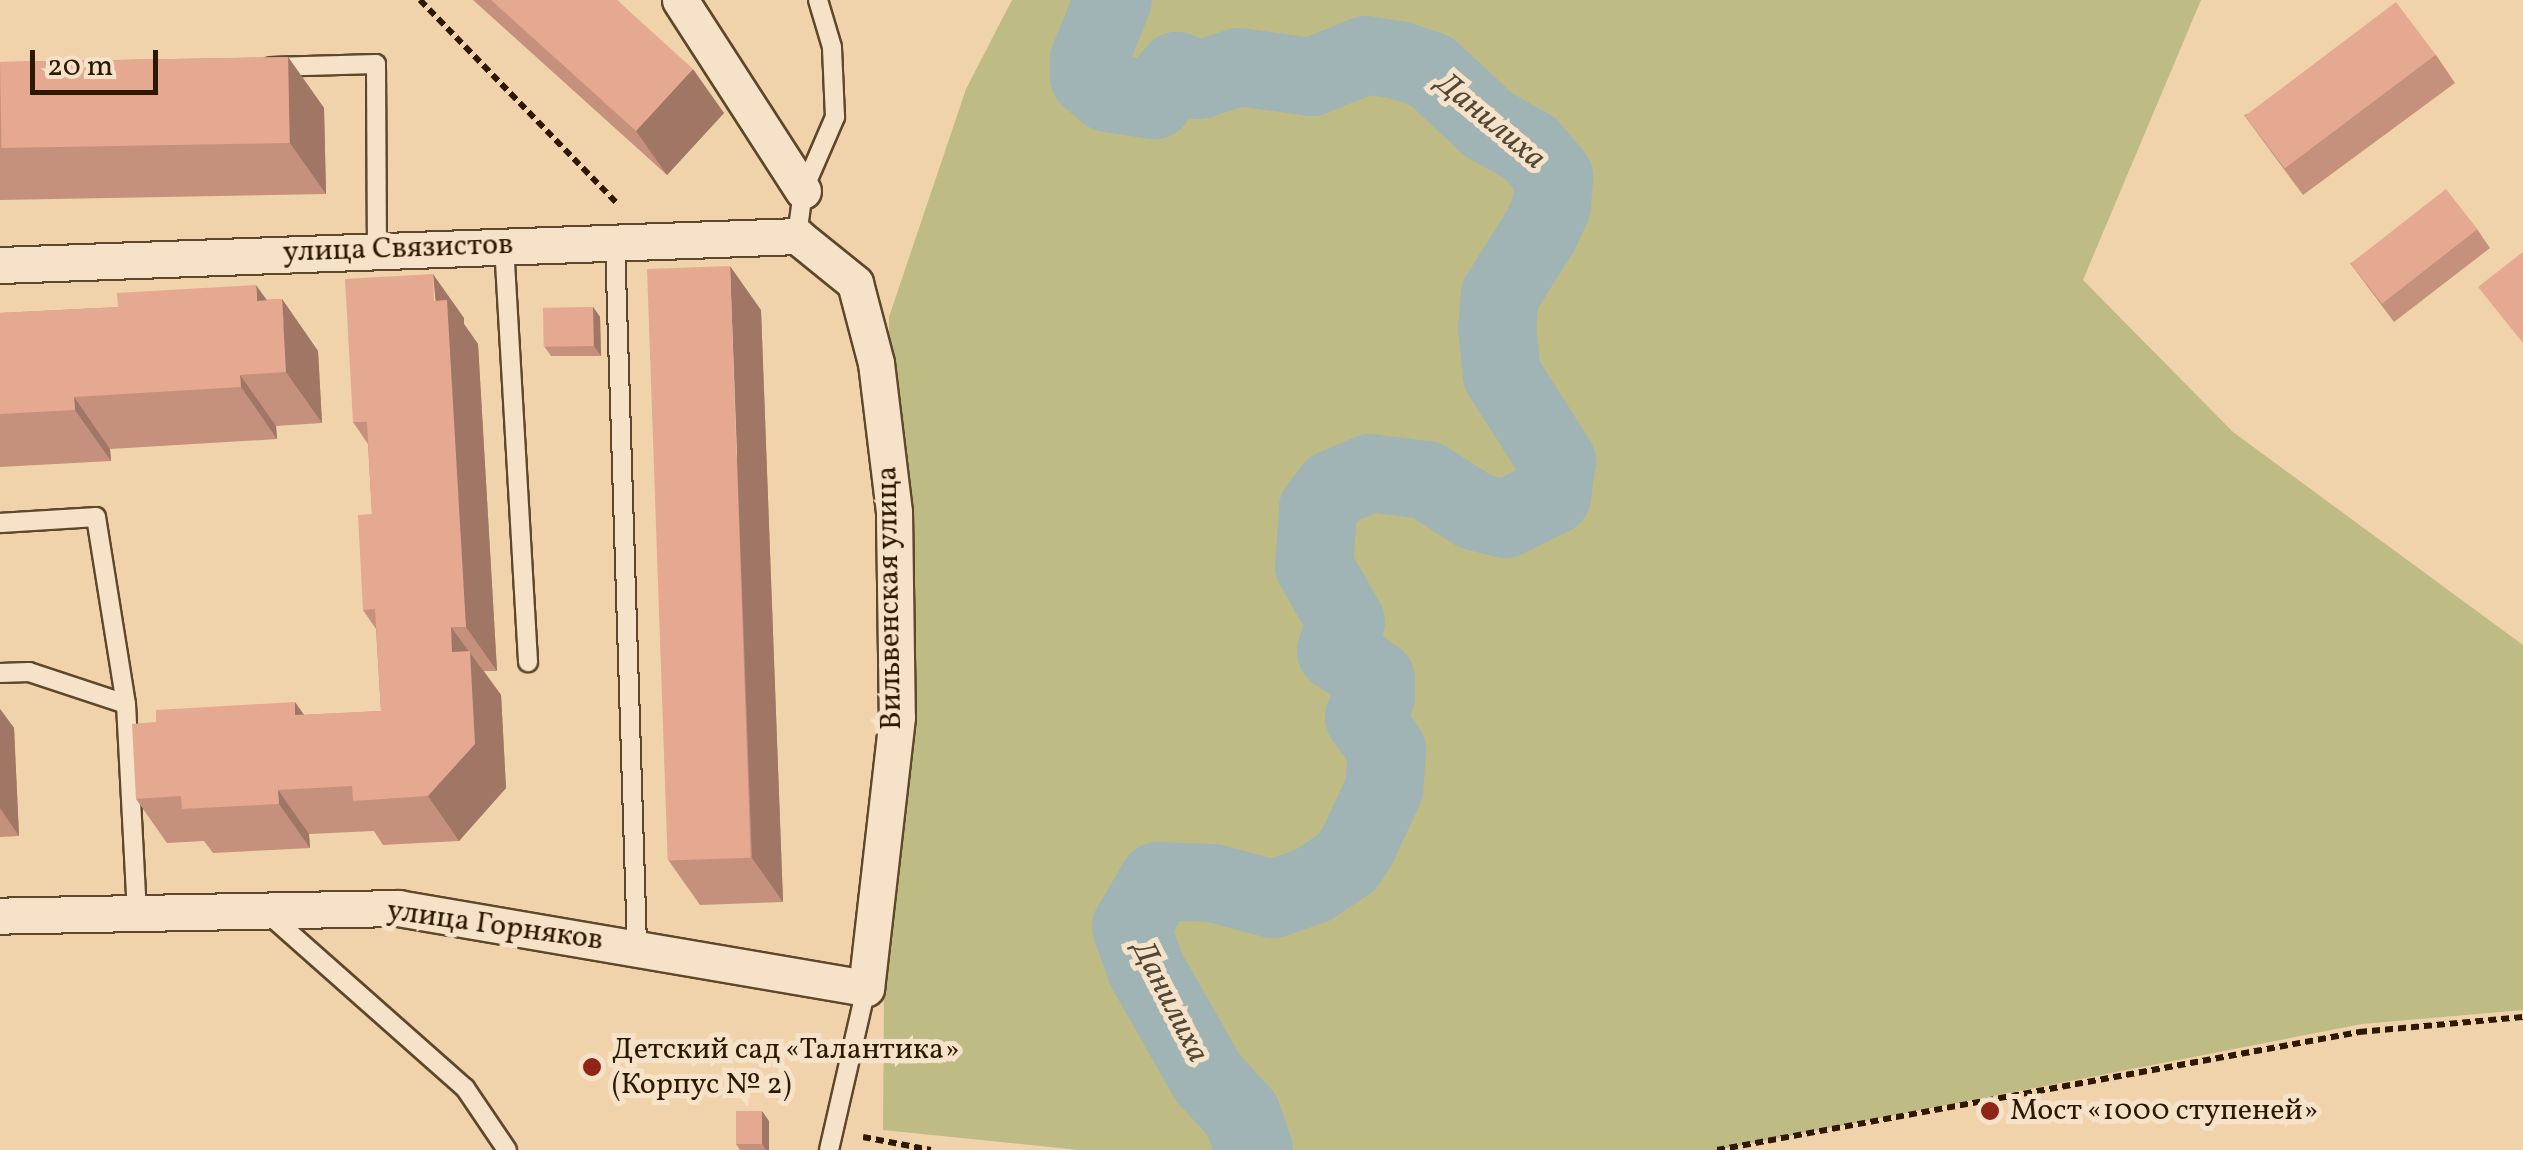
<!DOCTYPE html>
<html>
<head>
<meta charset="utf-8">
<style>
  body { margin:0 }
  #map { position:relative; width:2523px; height:1150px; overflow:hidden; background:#f0d3aa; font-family:Vollkorn,serif }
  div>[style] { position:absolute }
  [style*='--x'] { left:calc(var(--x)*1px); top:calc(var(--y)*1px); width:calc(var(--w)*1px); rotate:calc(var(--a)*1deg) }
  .green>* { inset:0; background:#bebb85 }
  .river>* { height:78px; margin:-39px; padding:0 39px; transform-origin:39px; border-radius:39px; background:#a0b4b5 }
  .path>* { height:6px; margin-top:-3px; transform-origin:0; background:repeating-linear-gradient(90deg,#2e1800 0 8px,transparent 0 13px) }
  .roads { filter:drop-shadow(2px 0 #5e472a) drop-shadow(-2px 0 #5e472a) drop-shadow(0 2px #5e472a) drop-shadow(0 -2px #5e472a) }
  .service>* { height:18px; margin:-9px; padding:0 9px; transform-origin:9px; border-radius:9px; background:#f5e2c8 }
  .minor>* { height:35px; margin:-17.5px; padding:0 17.5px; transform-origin:17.5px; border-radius:17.5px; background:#f5e2c8 }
  .wall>* { inset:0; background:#c5907c }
  .shaded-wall>* { inset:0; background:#a07665 }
  .building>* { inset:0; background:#e5a890; transform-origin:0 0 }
  .dots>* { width:28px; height:28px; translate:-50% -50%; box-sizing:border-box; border:5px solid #f5e2c8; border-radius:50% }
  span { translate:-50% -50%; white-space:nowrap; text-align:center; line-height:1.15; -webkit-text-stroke:10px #f5e2c8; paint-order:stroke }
  .street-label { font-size:30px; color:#2e1800 }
  .poi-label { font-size:30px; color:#2e1800 }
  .left { translate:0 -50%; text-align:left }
  .water-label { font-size:32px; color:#504736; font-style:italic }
  .scale { position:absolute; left:30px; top:50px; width:128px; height:45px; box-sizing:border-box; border:5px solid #2e1800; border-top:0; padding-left:12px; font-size:30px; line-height:35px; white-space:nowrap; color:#2e1800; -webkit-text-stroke:8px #f5e2c8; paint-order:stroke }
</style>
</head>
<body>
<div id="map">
  <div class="green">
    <i style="clip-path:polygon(1012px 0,2201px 0,2083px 280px,2233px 432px,2523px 645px,2523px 1010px,2362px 1024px,1717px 1150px,1079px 1150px,883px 1130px,889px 317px,966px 89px)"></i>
  </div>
  <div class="river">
    <i style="--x:1113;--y:0;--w:64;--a:112.1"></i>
    <i style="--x:1089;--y:59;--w:18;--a:90"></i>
    <i style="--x:1089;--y:77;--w:25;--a:40"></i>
    <i style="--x:1108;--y:93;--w:47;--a:8.7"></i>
    <i style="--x:1154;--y:100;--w:37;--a:-52"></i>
    <i style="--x:1177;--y:71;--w:24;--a:22"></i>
    <i style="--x:1199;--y:80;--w:42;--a:-18"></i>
    <i style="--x:1239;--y:67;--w:74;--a:7.8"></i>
    <i style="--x:1312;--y:77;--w:58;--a:-22.2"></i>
    <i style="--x:1366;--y:55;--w:33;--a:9"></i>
    <i style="--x:1399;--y:60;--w:34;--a:19"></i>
    <i style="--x:1431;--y:71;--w:79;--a:43"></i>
    <i style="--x:1489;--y:125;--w:47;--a:29.3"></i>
    <i style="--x:1530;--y:148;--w:38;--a:50"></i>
    <i style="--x:1554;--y:177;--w:29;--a:94"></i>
    <i style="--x:1552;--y:206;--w:29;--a:115"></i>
    <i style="--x:1540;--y:232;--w:75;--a:122.4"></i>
    <i style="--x:1500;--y:295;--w:33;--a:95"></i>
    <i style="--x:1497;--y:328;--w:47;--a:83.9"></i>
    <i style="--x:1502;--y:375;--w:102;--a:57.4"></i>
    <i style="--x:1557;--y:461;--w:35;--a:98"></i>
    <i style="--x:1552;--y:496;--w:52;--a:153.9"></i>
    <i style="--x:1505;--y:519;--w:30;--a:-166"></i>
    <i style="--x:1476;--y:512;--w:59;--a:-147.4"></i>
    <i style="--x:1426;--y:480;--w:56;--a:-172.9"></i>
    <i style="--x:1370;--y:473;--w:40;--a:156.6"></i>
    <i style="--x:1333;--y:489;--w:25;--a:127"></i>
    <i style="--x:1318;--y:509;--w:57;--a:94"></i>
    <i style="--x:1314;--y:566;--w:64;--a:60.3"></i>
    <i style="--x:1346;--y:622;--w:31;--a:109"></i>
    <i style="--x:1336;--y:651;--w:49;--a:35"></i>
    <i style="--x:1376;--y:679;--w:18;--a:90"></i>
    <i style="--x:1376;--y:697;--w:23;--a:121"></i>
    <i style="--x:1364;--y:717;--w:40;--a:55.1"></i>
    <i style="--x:1387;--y:750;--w:39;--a:94"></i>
    <i style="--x:1384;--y:789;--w:62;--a:114.9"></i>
    <i style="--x:1358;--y:845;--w:20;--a:123"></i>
    <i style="--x:1347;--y:862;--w:41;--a:145.9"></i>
    <i style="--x:1313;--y:885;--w:42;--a:160.7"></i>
    <i style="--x:1273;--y:899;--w:62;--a:-165.1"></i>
    <i style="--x:1213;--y:883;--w:55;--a:-177.9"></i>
    <i style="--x:1158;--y:881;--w:53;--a:120.4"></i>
    <i style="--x:1131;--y:927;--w:45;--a:70.3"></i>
    <i style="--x:1146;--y:969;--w:125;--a:60.4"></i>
    <i style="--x:1208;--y:1078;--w:50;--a:47.4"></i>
    <i style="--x:1242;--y:1115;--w:37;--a:71"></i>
  </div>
  <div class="path">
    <i style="--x:420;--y:0;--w:283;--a:45.9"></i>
    <i style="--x:863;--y:1137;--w:69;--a:10.8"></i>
    <i style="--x:1717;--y:1150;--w:653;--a:-10.41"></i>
    <i style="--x:2359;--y:1032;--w:165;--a:-5.2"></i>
  </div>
  <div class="roads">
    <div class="service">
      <i style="--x:271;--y:67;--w:105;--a:-1.6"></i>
      <i style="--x:376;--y:64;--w:184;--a:89.7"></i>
      <i style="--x:797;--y:236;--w:45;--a:-82.4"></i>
      <i style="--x:803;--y:191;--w:81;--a:-66.6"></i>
      <i style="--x:835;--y:117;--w:70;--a:-92.5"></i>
      <i style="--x:832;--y:47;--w:49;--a:-106.6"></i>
      <i style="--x:615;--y:242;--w:704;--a:88.21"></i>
      <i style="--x:504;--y:245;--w:418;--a:86.7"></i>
      <i style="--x:0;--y:523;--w:96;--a:-3.6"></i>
      <i style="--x:96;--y:517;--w:189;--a:80.9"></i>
      <i style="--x:126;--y:704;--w:209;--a:87"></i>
      <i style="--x:0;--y:673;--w:29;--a:-2"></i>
      <i style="--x:29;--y:672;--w:102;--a:18.3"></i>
      <i style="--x:266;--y:912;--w:266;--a:41.5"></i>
      <i style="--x:465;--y:1088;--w:75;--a:55.9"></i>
      <i style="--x:829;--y:1150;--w:166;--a:-77.1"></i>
    </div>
    <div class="minor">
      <i style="--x:680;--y:0;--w:227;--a:57.2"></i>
      <i style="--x:0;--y:265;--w:798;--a:-2.08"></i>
      <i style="--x:797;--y:236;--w:75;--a:39"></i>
      <i style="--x:855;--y:283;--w:83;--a:75.3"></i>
      <i style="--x:876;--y:363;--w:150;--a:83.1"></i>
      <i style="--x:894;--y:512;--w:205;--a:89.2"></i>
      <i style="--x:897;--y:717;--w:273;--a:96.5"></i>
      <i style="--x:866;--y:988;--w:474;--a:-170.3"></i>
      <i style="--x:399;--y:908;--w:399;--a:178.9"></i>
    </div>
  </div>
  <div class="wall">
    <i style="clip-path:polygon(473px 0,617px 0,724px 113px,667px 175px)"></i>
    <i style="clip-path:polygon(2436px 55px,2455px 83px,2303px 195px,2244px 115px)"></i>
    <i style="clip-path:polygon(288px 57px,324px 108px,326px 194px,0 200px,0 62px)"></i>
    <i style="clip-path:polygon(2477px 229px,2490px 248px,2394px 322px,2350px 263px)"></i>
    <i style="clip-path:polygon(282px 299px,318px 351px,322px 423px,276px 426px,277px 439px,110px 449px,111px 461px,0 467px,0 313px)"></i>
    <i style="clip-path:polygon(593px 307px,600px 317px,601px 356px,551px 356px,544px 346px)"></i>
    <i style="clip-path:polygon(761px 310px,783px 902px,700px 905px,669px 861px)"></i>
    <i style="clip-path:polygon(464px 318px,464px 324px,478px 344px,497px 671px,484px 671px,501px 695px,506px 788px,459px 841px,383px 845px,374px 831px,309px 834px,310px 848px,213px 853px,204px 841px,167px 843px,136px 799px,304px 715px,381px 711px,376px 629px,363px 610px,372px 514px,368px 444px,353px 422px)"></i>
    <i style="clip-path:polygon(0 709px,14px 728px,19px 836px,0 837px)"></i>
    <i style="clip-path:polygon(769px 1121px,769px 1150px,740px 1150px,736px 1144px)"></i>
  </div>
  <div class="shaded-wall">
    <i style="clip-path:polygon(288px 57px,324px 108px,326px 194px,290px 143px)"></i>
    <i style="clip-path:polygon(693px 69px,724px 113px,667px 175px,636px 131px)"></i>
    <i style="clip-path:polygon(730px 266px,761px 310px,783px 902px,752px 858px)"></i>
    <i style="clip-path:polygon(433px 274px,464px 318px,464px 324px,478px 344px,497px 671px,466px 627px)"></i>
    <i style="clip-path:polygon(256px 285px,284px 324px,282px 299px,318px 351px,322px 423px,286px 372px,257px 301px)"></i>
    <i style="clip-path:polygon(593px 307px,600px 317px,601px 356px,594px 346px)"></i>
    <i style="clip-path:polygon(240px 375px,276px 426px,277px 439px,241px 387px)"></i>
    <i style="clip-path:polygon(74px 397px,110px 449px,111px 461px,75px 410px)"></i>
    <i style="clip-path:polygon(451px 627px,501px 695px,506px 788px,459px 841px,428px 796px)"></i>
    <i style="clip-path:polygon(295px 702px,326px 746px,295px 715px)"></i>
    <i style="clip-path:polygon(0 709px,14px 728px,19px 836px,0 808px)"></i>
    <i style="clip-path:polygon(278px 790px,309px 834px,310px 848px,279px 804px)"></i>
    <i style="clip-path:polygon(762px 1111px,769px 1121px,769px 1150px,766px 1150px,762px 1144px)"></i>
  </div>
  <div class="building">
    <i style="clip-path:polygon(491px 0,617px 0,693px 69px,636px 131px)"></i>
    <i style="left:2396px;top:2px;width:66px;height:189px;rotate:53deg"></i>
    <i style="left:288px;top:57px;width:86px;height:288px;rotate:89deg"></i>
    <i style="left:2446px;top:189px;width:51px;height:121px;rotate:52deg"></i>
    <i style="clip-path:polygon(2523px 252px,2523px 343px,2478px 287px)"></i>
    <i style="left:730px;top:266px;width:592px;height:83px;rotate:88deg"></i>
    <i style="clip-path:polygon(433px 274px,434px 301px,447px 300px,466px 627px,451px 627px,452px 652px,470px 651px,475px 744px,428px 796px,353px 801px,352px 786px,278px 790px,279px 804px,182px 809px,181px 796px,136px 799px,132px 724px,156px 722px,156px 710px,295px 702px,295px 715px,381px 711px,375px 609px,363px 610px,358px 515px,372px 514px,367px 422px,353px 422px,345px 279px)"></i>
    <i style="clip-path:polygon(256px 285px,257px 301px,282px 299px,286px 372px,240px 375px,241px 387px,74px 397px,75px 410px,0 414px,0 313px,118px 307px,117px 293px)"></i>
    <i style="left:593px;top:307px;width:39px;height:50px;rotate:89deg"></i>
    <i style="left:736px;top:1111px;width:26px;height:33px"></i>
  </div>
  <div class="dots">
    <i style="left:592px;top:1067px;background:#8f2418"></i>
    <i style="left:1990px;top:1111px;background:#8f2418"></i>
  </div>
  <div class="street-label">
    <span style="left:398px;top:249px;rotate:-2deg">улица Связистов</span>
    <span style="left:890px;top:598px;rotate:-91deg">Вильвенская улица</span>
    <span style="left:495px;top:926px;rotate:8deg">улица Горняков</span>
  </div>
  <div class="poi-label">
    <span class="left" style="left:612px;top:1067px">Детский сад «Талантика»<br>(Корпус № 2)</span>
    <span class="left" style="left:2010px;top:1111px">Мост «1000 ступеней»</span>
  </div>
  <div class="water-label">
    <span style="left:1490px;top:122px;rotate:40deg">Данилиха</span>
    <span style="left:1169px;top:1002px;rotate:63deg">Данилиха</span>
  </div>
  <div class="scale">20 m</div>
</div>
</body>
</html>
